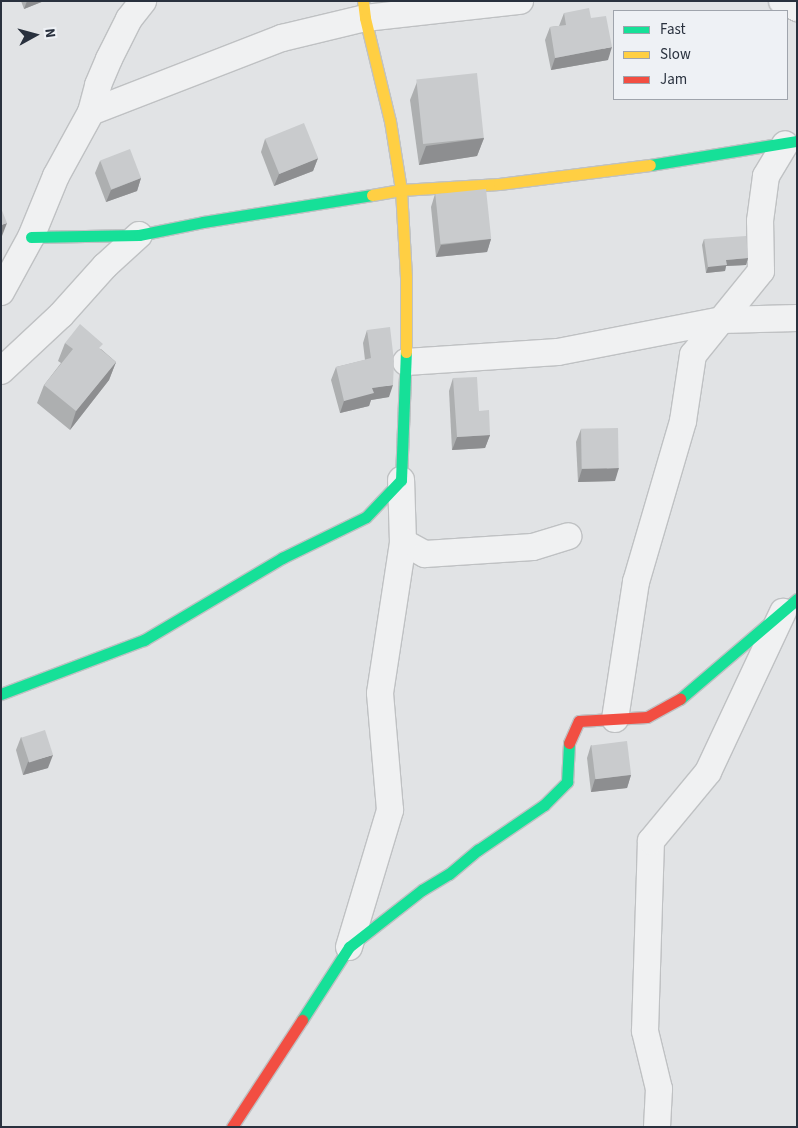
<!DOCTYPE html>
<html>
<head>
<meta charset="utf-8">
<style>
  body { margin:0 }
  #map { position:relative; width:798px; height:1128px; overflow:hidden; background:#e1e3e5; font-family:"Source Sans 3",sans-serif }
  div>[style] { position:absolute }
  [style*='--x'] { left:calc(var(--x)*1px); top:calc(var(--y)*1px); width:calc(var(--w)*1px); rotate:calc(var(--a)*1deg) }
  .roads { filter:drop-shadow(1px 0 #bfc1c3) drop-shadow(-1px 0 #bfc1c3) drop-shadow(0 1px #bfc1c3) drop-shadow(0 -1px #bfc1c3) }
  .street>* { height:26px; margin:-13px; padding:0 13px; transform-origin:13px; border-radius:13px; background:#f0f1f2 }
  .fast>* { height:11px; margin:-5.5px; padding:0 5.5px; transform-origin:5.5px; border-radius:5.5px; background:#16e098 }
  .slow>* { height:11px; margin:-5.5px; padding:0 5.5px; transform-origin:5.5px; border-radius:5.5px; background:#ffcf43 }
  .jam>* { height:11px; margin:-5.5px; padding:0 5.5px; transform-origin:5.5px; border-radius:5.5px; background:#f24e42 }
  .wall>* { inset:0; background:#adafb0 }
  .shaded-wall>* { inset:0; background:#8d8e90 }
  .building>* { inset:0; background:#c9cbcd; transform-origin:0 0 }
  span { translate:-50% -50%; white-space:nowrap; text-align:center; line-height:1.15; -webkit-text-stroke:4.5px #eef1f5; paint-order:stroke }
  .frame { position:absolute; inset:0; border:2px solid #29313e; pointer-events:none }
  .legend { position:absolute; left:613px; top:10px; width:175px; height:90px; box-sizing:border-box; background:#eef1f5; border:1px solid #9fa4ac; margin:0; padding:6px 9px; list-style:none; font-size:15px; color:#29313e }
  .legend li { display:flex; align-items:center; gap:10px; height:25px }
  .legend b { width:25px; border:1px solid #9fa4ac }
  .north { position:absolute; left:10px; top:10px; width:50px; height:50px; -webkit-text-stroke:4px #eef1f5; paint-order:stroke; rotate:83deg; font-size:14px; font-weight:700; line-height:20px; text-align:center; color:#29313e }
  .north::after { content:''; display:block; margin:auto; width:18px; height:22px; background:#29313e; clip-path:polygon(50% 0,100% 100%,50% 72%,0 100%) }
</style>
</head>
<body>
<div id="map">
  <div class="roads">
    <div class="street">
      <i style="--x:782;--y:1;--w:17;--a:25"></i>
      <i style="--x:91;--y:112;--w:205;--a:-21.2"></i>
      <i style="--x:282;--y:38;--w:85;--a:-13.5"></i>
      <i style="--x:365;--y:18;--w:156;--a:-6.3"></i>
      <i style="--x:1;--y:292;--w:63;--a:-61.4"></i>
      <i style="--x:31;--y:237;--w:66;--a:-67.7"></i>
      <i style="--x:56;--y:176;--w:73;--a:-61.3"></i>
      <i style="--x:91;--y:112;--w:28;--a:-75"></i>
      <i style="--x:98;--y:85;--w:28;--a:-67"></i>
      <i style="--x:109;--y:59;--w:45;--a:-63.4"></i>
      <i style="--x:129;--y:19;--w:23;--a:-52"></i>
      <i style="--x:406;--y:362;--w:152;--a:-3.8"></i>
      <i style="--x:558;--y:352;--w:167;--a:-11"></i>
      <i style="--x:722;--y:320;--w:75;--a:-1.5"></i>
      <i style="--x:1;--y:371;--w:82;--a:-43"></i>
      <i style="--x:61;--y:315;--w:66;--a:-48.1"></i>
      <i style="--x:105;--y:266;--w:46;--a:-42.4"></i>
      <i style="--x:403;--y:542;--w:25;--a:29"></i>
      <i style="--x:425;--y:554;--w:108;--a:-3.7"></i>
      <i style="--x:533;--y:547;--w:37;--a:-17"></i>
      <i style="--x:615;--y:719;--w:139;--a:-81.3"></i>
      <i style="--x:636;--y:582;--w:168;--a:-73.7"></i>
      <i style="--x:683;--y:421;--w:67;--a:-81.4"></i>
      <i style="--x:693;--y:355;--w:108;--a:-51"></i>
      <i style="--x:761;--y:271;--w:50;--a:-91.1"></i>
      <i style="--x:760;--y:221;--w:45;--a:-82.4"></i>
      <i style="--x:766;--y:176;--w:37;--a:-59"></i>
      <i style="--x:349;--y:947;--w:143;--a:-73.3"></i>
      <i style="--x:390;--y:810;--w:117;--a:-94.9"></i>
      <i style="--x:380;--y:693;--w:153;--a:-81.3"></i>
      <i style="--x:403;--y:542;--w:62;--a:-91.8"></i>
      <i style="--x:657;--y:1127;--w:38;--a:-87"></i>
      <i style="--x:659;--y:1089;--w:60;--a:-103.6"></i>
      <i style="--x:645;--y:1031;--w:190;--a:-88.2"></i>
      <i style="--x:651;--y:841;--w:89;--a:-50.4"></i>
      <i style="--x:708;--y:772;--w:177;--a:-64.9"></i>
    </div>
    <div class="fast">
      <i style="--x:650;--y:165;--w:149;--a:-9.3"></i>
      <i style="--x:31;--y:237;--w:108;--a:-1.1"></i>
      <i style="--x:139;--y:235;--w:65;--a:-11.5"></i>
      <i style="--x:203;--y:222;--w:171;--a:-9.1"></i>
      <i style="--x:1;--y:694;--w:153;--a:-20.7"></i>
      <i style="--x:144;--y:640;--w:161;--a:-30.7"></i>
      <i style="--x:282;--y:558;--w:93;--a:-26"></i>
      <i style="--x:366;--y:517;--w:51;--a:-46.6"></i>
      <i style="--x:401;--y:480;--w:128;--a:-87.8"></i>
      <i style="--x:680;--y:699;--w:154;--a:-40.5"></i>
      <i style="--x:302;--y:1020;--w:87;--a:-57.2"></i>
      <i style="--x:349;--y:947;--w:93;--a:-38"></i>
      <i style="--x:422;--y:890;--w:31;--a:-31"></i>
      <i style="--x:449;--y:874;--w:38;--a:-40"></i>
      <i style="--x:478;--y:850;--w:80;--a:-34.3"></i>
      <i style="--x:544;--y:805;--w:33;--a:-45"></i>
      <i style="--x:567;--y:782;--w:39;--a:-87"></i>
    </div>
    <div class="slow">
      <i style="--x:363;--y:1;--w:17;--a:83"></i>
      <i style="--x:365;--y:18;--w:106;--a:76.4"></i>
      <i style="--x:390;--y:121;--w:70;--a:80.9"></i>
      <i style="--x:401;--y:190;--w:87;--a:86.7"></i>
      <i style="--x:406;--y:277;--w:75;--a:90"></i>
      <i style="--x:372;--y:195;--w:29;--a:-10"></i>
      <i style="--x:401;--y:190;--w:98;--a:-3.5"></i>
      <i style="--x:499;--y:184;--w:152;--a:-7.2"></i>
    </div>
    <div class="jam">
      <i style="--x:569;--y:743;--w:24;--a:-66"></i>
      <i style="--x:579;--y:721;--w:68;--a:-3.4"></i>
      <i style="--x:647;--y:717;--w:38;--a:-29"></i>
      <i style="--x:232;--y:1127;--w:128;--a:-56.8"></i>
    </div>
  </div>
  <div class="wall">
    <i style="clip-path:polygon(21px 1px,44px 1px,24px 9px)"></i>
    <i style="clip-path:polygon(564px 13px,591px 18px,608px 60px,551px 70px,545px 40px,550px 27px,559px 26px)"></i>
    <i style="clip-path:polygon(417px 82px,484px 138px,477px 156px,419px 165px,410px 100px)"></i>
    <i style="clip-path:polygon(265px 139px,318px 158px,313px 171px,274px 186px,261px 152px)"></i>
    <i style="clip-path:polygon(100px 161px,141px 178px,137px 191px,106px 202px,95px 173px)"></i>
    <i style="clip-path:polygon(435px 194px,491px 239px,487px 252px,436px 257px,431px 207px)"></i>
    <i style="clip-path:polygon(704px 239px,748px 258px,746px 265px,726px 266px,725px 271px,706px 273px,702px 245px)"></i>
    <i style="clip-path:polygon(367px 330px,389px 397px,371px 400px,369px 406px,340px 413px,331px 380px,336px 367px,365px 360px,363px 343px)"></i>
    <i style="clip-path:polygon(65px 343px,101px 349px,116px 362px,109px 380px,70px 430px,37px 403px,44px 385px,61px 363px,58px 361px)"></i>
    <i style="clip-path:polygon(453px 378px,479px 411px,490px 435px,485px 448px,452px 450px,449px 391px)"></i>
    <i style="clip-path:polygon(581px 429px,615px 481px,578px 482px,576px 442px)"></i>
    <i style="clip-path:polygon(21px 737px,48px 768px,23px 775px,16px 750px)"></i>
    <i style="clip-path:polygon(591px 745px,631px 775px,627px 788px,591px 792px,587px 758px)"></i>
  </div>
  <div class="shaded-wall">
    <i style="clip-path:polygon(27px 1px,44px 1px,24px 9px)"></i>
    <i style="clip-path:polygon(612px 47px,608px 60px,551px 70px,555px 58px)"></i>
    <i style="clip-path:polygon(484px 138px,477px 156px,419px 165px,426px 146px)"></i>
    <i style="clip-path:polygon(318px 158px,313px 171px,274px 186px,279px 174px)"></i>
    <i style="clip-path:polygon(141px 178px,137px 191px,106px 202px,111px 190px)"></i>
    <i style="clip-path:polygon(7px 223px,2px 236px,1px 236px,1px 225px)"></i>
    <i style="clip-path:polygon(491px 239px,487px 252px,436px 257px,441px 245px)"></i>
    <i style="clip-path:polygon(748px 258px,746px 265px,726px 266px,725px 271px,706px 273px,708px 267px,726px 260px)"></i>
    <i style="clip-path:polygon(116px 362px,109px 380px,70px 430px,76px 411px)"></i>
    <i style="clip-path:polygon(393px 385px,389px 397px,371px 400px,369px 406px,340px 413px,344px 401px,372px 388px)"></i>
    <i style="clip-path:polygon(490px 435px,485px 448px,452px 450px,457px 437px)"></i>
    <i style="clip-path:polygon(619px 468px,615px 481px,578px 482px,582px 469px)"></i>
    <i style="clip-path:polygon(53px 755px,48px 768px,23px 775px,28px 762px)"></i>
    <i style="clip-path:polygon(631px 775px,627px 788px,591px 792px,595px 779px)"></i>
  </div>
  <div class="building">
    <i style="clip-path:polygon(589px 8px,591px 18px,606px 16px,612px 47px,555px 58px,550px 27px,566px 25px,564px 13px)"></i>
    <i style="left:477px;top:73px;width:65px;height:61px;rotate:84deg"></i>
    <i style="left:304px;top:123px;width:38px;height:42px;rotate:68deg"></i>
    <i style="left:130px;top:149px;width:31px;height:32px;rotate:69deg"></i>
    <i style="left:486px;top:189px;width:50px;height:51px;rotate:84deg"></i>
    <i style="clip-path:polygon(1px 208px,7px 223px,1px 225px)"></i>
    <i style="clip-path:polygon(746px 236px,748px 258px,726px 260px,727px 265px,708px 267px,704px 239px)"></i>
    <i style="clip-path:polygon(80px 324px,103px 344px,99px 348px,116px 362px,76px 411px,44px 385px,73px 349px,65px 343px)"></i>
    <i style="clip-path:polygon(390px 327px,394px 361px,393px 385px,372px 388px,374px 393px,344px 401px,336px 367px,371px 358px,367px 330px)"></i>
    <i style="clip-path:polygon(477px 377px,479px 411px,489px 410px,490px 435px,457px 437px,453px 378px)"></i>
    <i style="left:618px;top:428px;width:40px;height:37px;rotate:89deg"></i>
    <i style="left:45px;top:730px;width:26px;height:25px;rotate:72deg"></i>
    <i style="left:627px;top:741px;width:34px;height:36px;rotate:83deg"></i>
  </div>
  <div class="frame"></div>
  <ul class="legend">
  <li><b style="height:6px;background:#16e098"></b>Fast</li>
  <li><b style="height:6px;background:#ffcf43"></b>Slow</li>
  <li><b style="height:6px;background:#f24e42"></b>Jam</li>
  </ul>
  <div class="north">N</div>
</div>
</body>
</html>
